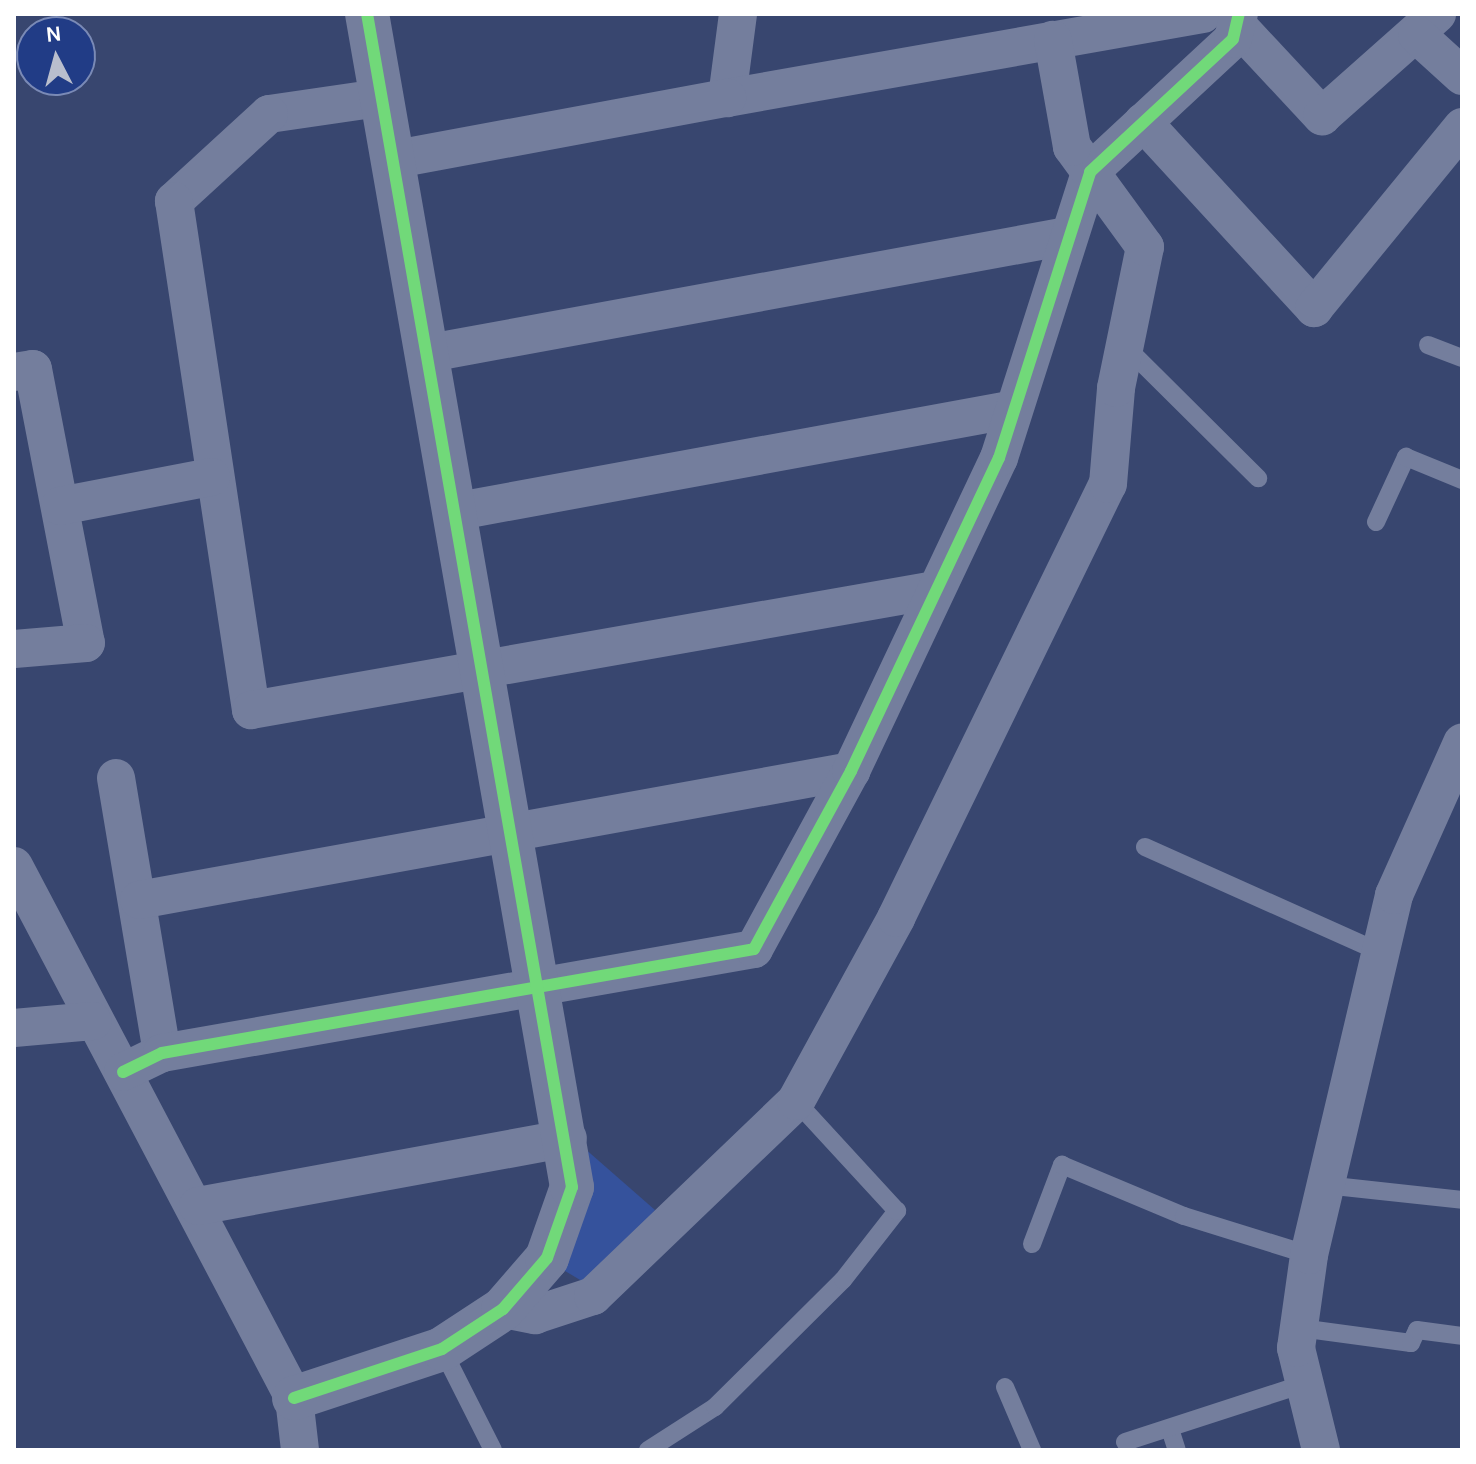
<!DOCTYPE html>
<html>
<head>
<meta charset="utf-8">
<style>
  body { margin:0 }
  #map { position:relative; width:1476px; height:1464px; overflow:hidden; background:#38466f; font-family:Karla,sans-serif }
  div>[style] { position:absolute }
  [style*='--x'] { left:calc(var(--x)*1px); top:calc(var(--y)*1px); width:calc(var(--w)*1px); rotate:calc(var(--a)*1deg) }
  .green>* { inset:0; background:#35529c }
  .service>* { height:18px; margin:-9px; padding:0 9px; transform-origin:9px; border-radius:9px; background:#747e9d }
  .minor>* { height:38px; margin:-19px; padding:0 19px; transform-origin:19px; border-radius:19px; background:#747e9d }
  .tertiary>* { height:44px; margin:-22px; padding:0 22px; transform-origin:22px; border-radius:22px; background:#747e9d }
  .cycleway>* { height:12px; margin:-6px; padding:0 6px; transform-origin:6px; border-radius:6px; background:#71d979 }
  span { translate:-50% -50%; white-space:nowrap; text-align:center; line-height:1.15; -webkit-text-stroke:8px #213c86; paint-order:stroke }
  .frame { position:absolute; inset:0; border:16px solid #fff; pointer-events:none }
  .north { position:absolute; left:16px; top:16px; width:80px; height:80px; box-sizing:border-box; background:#213c86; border:2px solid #7a8ab6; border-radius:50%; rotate:354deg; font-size:22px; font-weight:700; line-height:32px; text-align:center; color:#fff }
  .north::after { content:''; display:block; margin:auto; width:28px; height:36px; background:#b9becd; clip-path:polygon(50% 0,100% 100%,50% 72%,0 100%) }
</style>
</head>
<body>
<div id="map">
  <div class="green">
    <i style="clip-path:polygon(583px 1147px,655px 1210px,592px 1287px,560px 1268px)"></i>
  </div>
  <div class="service">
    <i style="--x:1428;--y:345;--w:36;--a:21"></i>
    <i style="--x:1127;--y:348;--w:185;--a:44.8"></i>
    <i style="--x:1376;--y:522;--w:72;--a:-65.2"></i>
    <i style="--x:1406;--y:457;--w:61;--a:22.3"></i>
    <i style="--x:1145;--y:847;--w:255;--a:24.1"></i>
    <i style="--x:1325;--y:1185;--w:138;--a:6.2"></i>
    <i style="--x:1032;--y:1244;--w:85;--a:-69.2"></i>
    <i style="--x:1062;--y:1165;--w:132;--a:22.7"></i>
    <i style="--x:1184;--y:1216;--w:131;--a:17.3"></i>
    <i style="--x:1300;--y:1328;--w:112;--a:7.7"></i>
    <i style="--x:1411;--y:1343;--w:14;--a:-65"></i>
    <i style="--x:1417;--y:1330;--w:45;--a:7.6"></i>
    <i style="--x:442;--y:1349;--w:113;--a:63.2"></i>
    <i style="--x:1005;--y:1387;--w:69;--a:66.8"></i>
    <i style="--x:1170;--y:1429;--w:22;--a:72"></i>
    <i style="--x:1125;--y:1442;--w:184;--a:-18"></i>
    <i style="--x:648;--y:1450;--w:80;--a:-32.7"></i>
    <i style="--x:715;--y:1407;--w:180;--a:-44.8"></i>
    <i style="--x:843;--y:1280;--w:88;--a:-52"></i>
    <i style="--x:897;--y:1211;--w:149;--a:-132.6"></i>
  </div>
  <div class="minor">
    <i style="--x:738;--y:14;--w:85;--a:97.5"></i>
    <i style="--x:727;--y:98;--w:483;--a:-10"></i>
    <i style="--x:1237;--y:25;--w:125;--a:47"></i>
    <i style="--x:1322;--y:116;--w:154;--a:-41.6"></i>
    <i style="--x:1417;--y:35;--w:61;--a:42.3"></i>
    <i style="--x:379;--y:98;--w:111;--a:171.7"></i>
    <i style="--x:269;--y:114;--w:129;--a:137.5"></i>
    <i style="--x:174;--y:201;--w:515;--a:81.4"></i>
    <i style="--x:251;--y:710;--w:693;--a:-9.96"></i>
    <i style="--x:1143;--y:122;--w:253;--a:47.4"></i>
    <i style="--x:1314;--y:308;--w:234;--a:-50.7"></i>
    <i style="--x:391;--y:160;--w:342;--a:-10.5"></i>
    <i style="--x:424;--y:354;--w:654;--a:-10.4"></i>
    <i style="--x:14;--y:372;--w:19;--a:-9"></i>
    <i style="--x:33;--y:369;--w:279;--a:79.1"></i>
    <i style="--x:86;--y:643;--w:72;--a:175.2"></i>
    <i style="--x:60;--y:506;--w:154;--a:-10.9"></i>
    <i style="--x:453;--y:512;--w:570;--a:-10.4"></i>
    <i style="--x:116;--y:778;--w:279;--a:80.5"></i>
    <i style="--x:14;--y:866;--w:601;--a:62.24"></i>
    <i style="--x:294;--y:1398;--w:52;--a:83.4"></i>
    <i style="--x:139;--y:900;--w:724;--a:-10.27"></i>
    <i style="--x:14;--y:1028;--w:79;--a:-5.1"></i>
    <i style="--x:123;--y:1072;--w:43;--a:-26"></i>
    <i style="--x:162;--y:1053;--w:601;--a:-9.96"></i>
    <i style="--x:754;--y:949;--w:203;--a:-61.4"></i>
    <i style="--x:851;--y:771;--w:346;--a:-64.7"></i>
    <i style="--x:999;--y:458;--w:300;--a:-72.3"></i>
    <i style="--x:1090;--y:172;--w:195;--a:-42.9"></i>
    <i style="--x:1233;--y:39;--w:26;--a:-77"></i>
    <i style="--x:198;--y:1206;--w:376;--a:-10.4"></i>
    <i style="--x:503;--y:1309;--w:33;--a:11"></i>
    <i style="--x:535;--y:1315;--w:61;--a:-18.1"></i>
    <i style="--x:593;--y:1296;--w:281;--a:-43.8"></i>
    <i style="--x:796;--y:1101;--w:209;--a:-61.3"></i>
    <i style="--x:896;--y:918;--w:483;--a:-64"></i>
    <i style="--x:1108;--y:484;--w:96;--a:-85.2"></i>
    <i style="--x:1116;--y:388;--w:144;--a:-78.4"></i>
    <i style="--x:1145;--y:247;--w:124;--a:-126.1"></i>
    <i style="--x:1072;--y:147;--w:109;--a:-100.1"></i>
    <i style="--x:1321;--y:1450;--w:105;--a:-103.8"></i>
    <i style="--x:1296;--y:1348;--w:94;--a:-82"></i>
    <i style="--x:1309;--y:1255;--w:370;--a:-76.7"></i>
    <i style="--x:1394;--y:895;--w:167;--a:-65.9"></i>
  </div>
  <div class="tertiary">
    <i style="--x:294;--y:1398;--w:156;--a:-18.3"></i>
    <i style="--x:442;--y:1349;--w:73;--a:-33.3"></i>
    <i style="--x:503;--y:1309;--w:67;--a:-49.2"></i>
    <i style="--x:547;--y:1258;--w:75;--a:-70.6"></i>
    <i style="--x:572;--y:1187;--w:1191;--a:-99.91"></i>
  </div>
  <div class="cycleway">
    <i style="--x:123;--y:1072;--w:43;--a:-26"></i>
    <i style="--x:162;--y:1053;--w:601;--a:-9.96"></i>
    <i style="--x:754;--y:949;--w:203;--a:-61.4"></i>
    <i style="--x:851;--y:771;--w:346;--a:-64.7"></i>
    <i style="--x:999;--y:458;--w:300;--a:-72.3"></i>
    <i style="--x:1090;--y:172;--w:195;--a:-42.9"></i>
    <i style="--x:1233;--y:39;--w:26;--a:-77"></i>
    <i style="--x:294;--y:1398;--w:156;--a:-18.3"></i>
    <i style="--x:442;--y:1349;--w:73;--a:-33.3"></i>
    <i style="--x:503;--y:1309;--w:67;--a:-49.2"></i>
    <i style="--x:547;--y:1258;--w:75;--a:-70.6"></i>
    <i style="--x:572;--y:1187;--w:1191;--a:-99.91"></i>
  </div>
  <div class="frame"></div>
  <div class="north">N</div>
</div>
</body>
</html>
